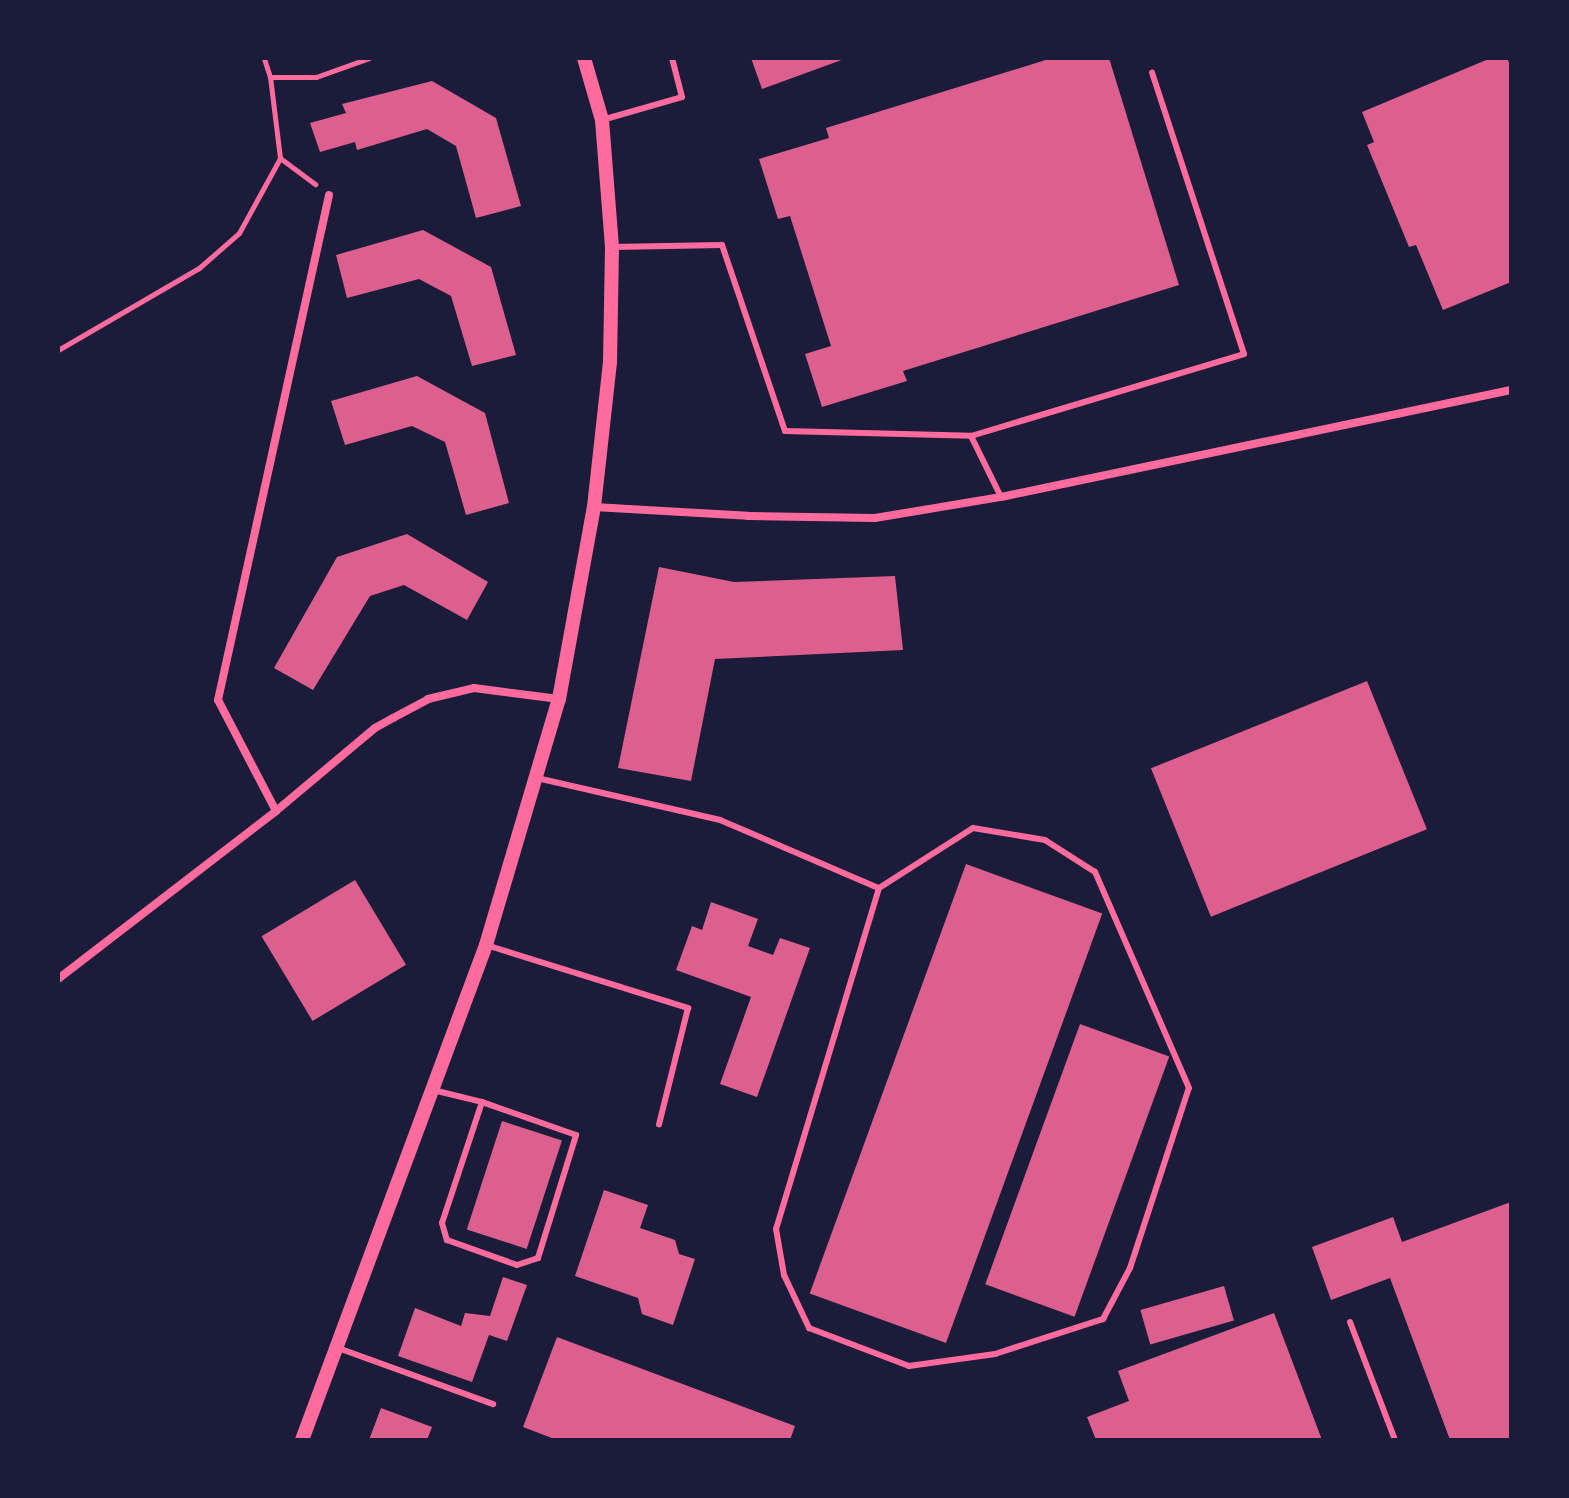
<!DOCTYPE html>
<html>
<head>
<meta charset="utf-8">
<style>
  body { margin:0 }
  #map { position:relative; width:1569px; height:1498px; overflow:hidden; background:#1b1b3a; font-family:Barlow,sans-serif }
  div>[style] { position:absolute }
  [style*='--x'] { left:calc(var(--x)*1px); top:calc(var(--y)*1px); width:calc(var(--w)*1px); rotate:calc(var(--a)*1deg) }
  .building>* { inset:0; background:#dd5f8e; transform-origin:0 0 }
  .path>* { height:5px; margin:-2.5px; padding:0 2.5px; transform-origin:2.5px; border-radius:2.5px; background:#ff6b9d }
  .service>* { height:6px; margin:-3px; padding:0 3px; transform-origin:3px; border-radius:3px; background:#ff6b9d }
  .minor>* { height:8px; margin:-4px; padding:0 4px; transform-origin:4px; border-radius:4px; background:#ff6b9d }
  .tertiary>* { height:14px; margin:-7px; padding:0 7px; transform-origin:7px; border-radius:7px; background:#ff6b9d }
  span { translate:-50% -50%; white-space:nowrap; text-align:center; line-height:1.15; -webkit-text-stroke:6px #1b1b3a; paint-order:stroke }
  .frame { position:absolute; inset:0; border:60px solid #1b1b3a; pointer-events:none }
</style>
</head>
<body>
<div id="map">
  <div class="building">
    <i style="clip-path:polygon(751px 58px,847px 58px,762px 89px)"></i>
    <i style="clip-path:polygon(1052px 58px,1109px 58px,1179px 285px,903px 371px,907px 381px,822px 407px,805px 354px,831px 346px,790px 216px,778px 219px,759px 159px,829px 138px,826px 128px)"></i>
    <i style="clip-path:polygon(1491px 58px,1507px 58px,1511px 67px,1511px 282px,1443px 310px,1416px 245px,1409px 247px,1367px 145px,1374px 142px,1362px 112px)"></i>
    <i style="clip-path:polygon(432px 81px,496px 118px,521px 206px,476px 218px,456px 146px,427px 129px,357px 150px,355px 142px,320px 152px,310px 123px,346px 113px,342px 104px)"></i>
    <i style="clip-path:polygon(423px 230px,491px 267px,516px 355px,472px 366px,451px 296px,419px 279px,347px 298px,336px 255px)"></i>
    <i style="clip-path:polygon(417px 376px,485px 413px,509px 503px,466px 515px,445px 442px,412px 426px,345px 445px,331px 401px)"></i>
    <i style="clip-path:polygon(407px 534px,488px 582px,467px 620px,404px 585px,370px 596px,313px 690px,274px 668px,337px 557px)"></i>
    <i style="clip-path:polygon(659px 567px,734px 582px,895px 576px,903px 650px,715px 659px,691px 781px,618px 768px)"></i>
    <i style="left:1367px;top:681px;width:160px;height:233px;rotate:68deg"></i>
    <i style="left:966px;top:864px;width:145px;height:457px;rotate:20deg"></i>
    <i style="left:355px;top:880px;width:99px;height:109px;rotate:59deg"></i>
    <i style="clip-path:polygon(711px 902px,758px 919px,748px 946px,773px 955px,780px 938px,810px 948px,757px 1097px,720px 1084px,751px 997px,676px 970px,692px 926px,702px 930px)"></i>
    <i style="left:1080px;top:1024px;width:95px;height:277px;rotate:20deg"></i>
    <i style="left:502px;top:1121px;width:63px;height:114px;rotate:18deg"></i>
    <i style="clip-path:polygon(604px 1190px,648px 1205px,640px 1228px,675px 1240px,679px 1254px,695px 1259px,673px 1325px,642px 1314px,638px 1298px,575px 1276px)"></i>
    <i style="clip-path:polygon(1511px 1202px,1511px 1440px,1450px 1440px,1390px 1278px,1331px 1300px,1312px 1247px,1393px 1217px,1402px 1242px)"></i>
    <i style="clip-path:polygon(503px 1277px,527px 1285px,507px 1341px,489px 1335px,472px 1382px,398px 1356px,415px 1308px,461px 1326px,465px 1313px,490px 1316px)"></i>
    <i style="left:1224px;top:1286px;width:36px;height:87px;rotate:74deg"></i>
    <i style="clip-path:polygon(1274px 1313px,1322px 1440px,1096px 1440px,1087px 1417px,1129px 1401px,1118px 1371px)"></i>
    <i style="clip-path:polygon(557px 1337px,795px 1426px,790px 1440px,557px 1440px,523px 1427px)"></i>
    <i style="clip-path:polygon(381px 1408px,432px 1427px,427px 1440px,369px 1440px)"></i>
  </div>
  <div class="path">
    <i style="--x:270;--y:77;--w:46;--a:0"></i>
    <i style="--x:316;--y:77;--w:56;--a:-19.7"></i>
    <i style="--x:280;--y:158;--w:44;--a:36.6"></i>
    <i style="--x:58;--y:350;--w:163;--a:-30.2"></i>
    <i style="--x:199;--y:268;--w:53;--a:-41.2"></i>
    <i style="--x:239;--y:233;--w:85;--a:-61.3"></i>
    <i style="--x:280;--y:158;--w:82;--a:-97"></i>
    <i style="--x:270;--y:77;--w:20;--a:-108"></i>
  </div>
  <div class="service">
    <i style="--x:602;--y:120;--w:83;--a:-16"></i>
    <i style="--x:682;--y:97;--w:40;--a:-104.4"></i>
    <i style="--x:612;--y:247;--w:110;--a:-1"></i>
    <i style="--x:722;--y:245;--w:196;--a:71.3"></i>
    <i style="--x:785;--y:431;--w:186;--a:1.5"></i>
    <i style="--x:971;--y:436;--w:68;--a:63.8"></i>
    <i style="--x:971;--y:436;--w:285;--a:-16.7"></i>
    <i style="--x:1244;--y:354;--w:296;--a:-108.1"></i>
    <i style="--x:537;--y:778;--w:188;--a:12.9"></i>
    <i style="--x:720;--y:820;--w:173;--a:23.2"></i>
    <i style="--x:879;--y:888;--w:356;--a:106.8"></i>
    <i style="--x:776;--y:1229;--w:47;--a:80.1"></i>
    <i style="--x:784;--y:1275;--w:59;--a:64.7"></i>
    <i style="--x:809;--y:1328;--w:107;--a:20.8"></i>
    <i style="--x:909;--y:1366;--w:87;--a:-7.9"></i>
    <i style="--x:995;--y:1354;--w:114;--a:-18"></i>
    <i style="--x:1103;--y:1319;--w:58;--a:-62.1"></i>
    <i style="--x:1130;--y:1268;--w:189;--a:-71.9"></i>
    <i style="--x:1189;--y:1088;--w:236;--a:-113.5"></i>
    <i style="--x:1095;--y:872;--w:59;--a:-147.4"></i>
    <i style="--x:1045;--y:840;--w:73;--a:-170.5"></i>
    <i style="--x:973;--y:828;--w:112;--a:147.4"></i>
    <i style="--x:486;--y:945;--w:212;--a:17.3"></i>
    <i style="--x:688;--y:1008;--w:120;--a:104"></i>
    <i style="--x:433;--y:1090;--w:50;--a:13.8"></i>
    <i style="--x:482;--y:1102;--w:127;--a:108.3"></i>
    <i style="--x:442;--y:1223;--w:18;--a:74"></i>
    <i style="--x:447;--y:1240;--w:74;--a:19.7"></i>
    <i style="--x:517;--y:1265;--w:22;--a:-18"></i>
    <i style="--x:538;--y:1258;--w:129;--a:-72.8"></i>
    <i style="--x:576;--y:1135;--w:100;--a:-160.7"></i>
    <i style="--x:1350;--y:1322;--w:126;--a:69.1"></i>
    <i style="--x:338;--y:1348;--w:165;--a:19.9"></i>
  </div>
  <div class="minor">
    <i style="--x:594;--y:507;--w:154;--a:3.3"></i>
    <i style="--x:748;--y:516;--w:127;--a:0.9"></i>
    <i style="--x:875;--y:518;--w:128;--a:-9.5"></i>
    <i style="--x:1001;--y:497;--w:521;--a:-11.85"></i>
    <i style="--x:276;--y:811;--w:125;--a:-117.6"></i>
    <i style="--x:218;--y:700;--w:517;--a:-77.6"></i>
    <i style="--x:58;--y:979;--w:275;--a:-37.6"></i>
    <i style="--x:276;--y:811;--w:129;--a:-40"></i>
    <i style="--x:375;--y:728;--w:21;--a:-29"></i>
    <i style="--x:393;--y:718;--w:40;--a:-28"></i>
    <i style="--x:428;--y:699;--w:47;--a:-13.4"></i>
    <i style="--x:474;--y:688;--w:86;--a:7.4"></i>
  </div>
  <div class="tertiary">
    <i style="--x:302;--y:1440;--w:528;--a:-69.61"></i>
    <i style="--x:486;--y:945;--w:257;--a:-73.5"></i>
    <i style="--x:559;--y:699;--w:195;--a:-79.7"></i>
    <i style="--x:594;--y:507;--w:146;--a:-83.7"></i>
    <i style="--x:610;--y:362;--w:115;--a:-89"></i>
    <i style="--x:612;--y:247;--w:127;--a:-94.5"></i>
    <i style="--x:602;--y:120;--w:65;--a:-106.2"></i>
  </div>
  <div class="frame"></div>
</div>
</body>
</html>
